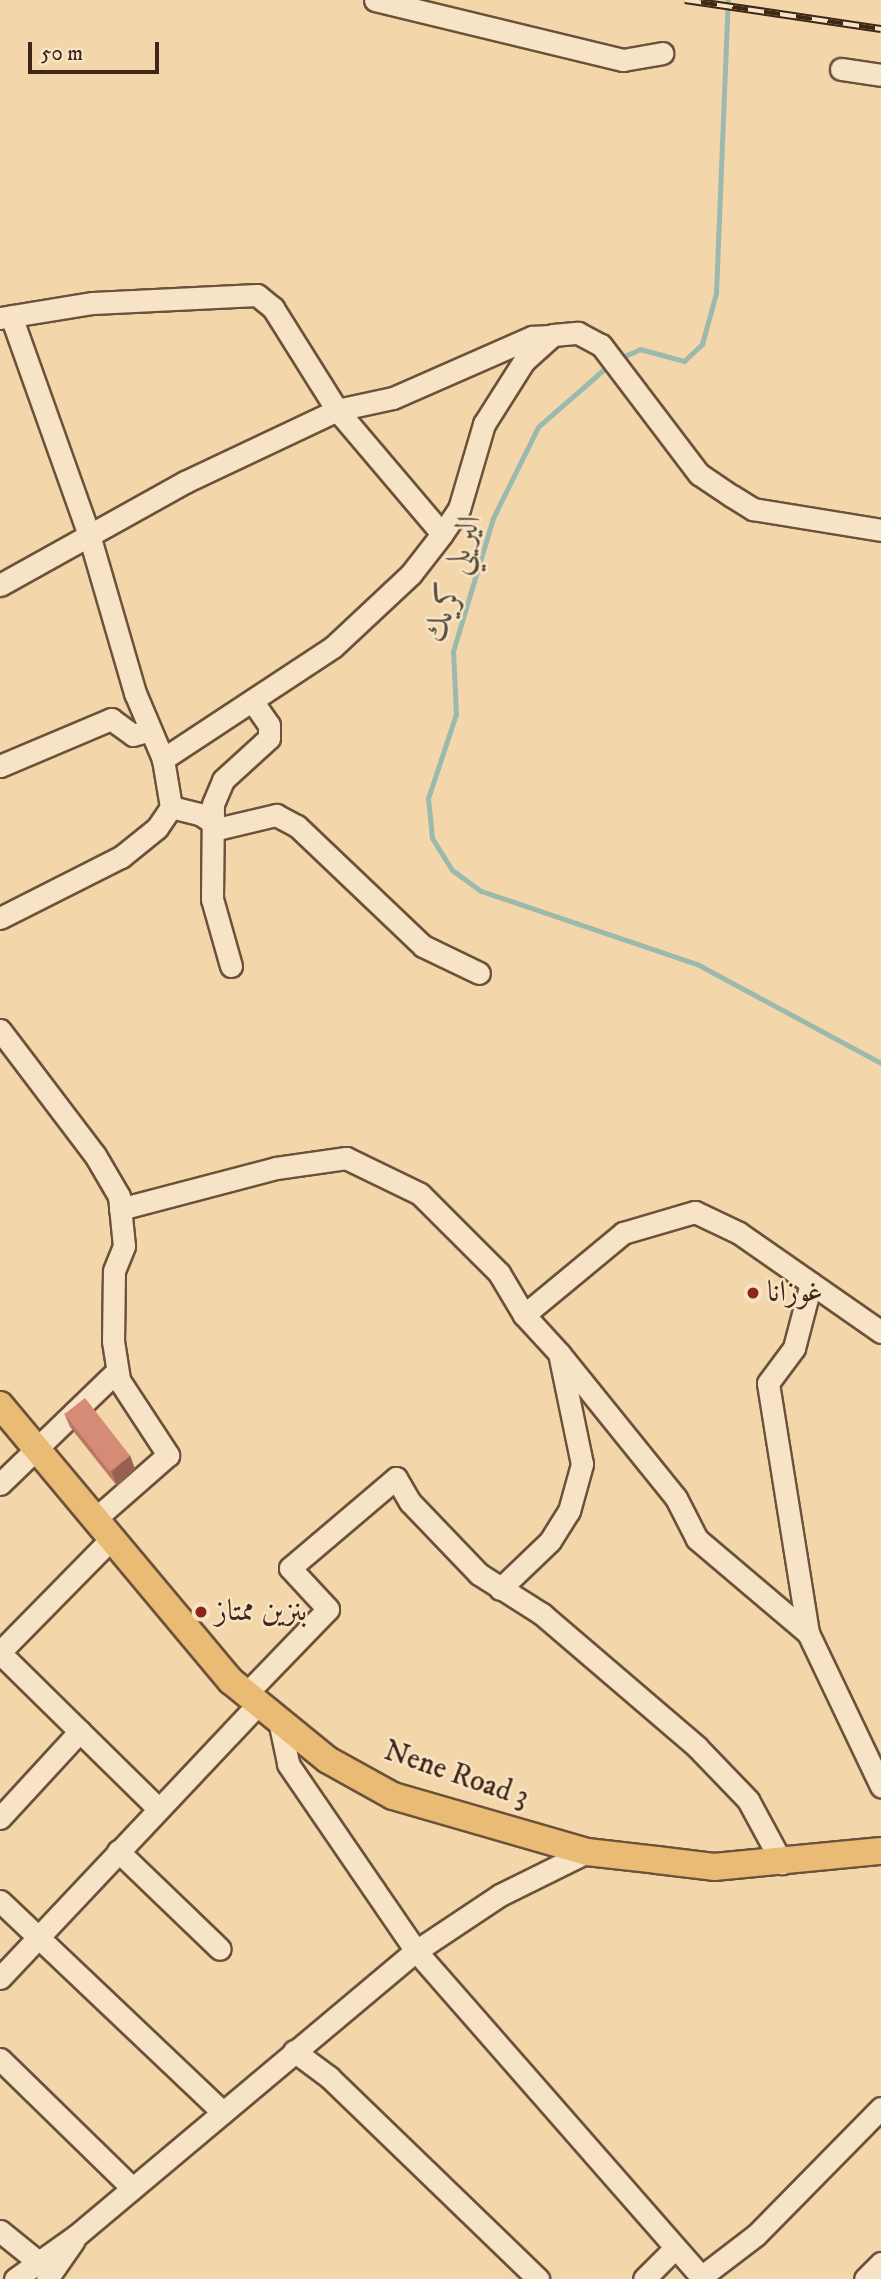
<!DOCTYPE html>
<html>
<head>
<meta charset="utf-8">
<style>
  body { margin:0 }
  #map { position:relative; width:881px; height:2279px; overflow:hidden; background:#f3d6a9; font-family:"IM FELL DW Pica",Amiri,serif }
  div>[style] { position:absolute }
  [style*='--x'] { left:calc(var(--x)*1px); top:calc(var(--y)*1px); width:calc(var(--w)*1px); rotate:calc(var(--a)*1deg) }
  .stream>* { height:5px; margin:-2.5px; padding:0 2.5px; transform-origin:2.5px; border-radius:2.5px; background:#9bb9ad }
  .roads { filter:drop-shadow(2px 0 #6c523a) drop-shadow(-2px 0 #6c523a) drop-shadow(0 2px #6c523a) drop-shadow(0 -2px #6c523a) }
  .minor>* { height:21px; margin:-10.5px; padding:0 10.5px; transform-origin:10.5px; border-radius:10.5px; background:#f7e4c7 }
  .major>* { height:26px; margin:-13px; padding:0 13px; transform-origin:13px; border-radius:13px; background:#eabb74 }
  .rail>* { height:8px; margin-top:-4px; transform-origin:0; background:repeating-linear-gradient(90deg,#f7e4c7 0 16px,#3f2615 0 32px); box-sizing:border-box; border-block:2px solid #3f2615 }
  .wall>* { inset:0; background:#b87865 }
  .shaded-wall>* { inset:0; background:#966153 }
  .building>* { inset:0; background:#d68b76; transform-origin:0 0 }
  .dots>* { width:19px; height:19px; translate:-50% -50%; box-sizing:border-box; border:4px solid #f7e4c7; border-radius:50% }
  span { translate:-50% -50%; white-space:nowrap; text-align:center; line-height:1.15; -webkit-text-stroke:5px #f7e4c7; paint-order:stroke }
  .poi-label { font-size:30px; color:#3f2615 }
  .left { translate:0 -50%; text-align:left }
  .street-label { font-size:30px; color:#3f2615 }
  .water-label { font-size:32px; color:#564b3b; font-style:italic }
  .scale { position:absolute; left:28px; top:42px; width:131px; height:32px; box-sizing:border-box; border:4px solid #3f2615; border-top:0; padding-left:9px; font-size:21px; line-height:24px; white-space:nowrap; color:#3f2615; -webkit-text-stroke:5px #f7e4c7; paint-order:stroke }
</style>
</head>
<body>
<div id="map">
  <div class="stream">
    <i style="--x:618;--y:359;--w:24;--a:-24"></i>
    <i style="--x:640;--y:349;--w:46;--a:15.3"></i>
    <i style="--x:684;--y:361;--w:25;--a:-43"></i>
    <i style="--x:702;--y:344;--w:53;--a:-74.6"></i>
    <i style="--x:716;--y:293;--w:293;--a:-87.7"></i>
    <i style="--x:610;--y:364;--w:96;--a:138.8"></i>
    <i style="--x:538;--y:427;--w:102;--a:116.3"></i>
    <i style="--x:493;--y:518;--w:139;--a:106.7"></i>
    <i style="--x:453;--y:651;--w:63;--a:87.3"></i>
    <i style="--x:456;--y:714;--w:89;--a:108.4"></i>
    <i style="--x:428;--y:798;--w:40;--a:84.3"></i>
    <i style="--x:432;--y:838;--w:38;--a:58"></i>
    <i style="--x:452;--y:870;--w:36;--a:36"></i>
    <i style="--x:481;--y:891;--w:228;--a:18.7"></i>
    <i style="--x:697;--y:964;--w:209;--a:28.3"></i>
  </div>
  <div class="roads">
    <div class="minor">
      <i style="--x:375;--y:0;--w:255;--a:13.6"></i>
      <i style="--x:623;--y:60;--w:40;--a:-10"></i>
      <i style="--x:841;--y:69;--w:40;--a:8.5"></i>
      <i style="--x:0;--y:318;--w:94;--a:-9.2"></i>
      <i style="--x:93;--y:303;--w:164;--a:-2.8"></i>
      <i style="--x:257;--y:295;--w:21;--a:39"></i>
      <i style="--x:273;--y:308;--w:120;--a:57.9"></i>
      <i style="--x:337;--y:410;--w:162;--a:49.7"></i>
      <i style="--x:442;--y:534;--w:51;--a:127.8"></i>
      <i style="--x:411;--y:574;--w:107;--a:136.9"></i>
      <i style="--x:333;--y:647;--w:204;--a:146.6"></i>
      <i style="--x:442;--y:534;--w:30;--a:-56"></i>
      <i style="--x:459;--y:509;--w:89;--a:-73.6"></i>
      <i style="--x:484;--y:424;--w:75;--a:-57.6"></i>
      <i style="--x:524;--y:361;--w:39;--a:-42"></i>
      <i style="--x:553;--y:335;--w:25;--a:-5"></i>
      <i style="--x:578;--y:333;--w:26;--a:28"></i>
      <i style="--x:601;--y:345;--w:162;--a:52.8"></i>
      <i style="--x:699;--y:474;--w:40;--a:34"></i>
      <i style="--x:732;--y:496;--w:25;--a:32"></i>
      <i style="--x:753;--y:509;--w:130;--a:9.3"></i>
      <i style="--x:0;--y:585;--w:212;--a:-29.1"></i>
      <i style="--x:185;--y:482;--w:168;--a:-25.3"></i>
      <i style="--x:337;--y:410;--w:57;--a:-12.1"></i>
      <i style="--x:393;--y:398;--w:152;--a:-23.7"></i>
      <i style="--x:532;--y:337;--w:18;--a:-3"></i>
      <i style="--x:0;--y:766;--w:121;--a:-22.9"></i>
      <i style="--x:111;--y:719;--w:27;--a:36"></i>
      <i style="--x:133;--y:735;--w:18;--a:-16"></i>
      <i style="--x:171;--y:807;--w:30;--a:14"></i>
      <i style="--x:200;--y:814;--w:25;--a:34"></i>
      <i style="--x:221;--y:828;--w:57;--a:-13.3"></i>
      <i style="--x:276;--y:815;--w:24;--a:28"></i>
      <i style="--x:297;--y:826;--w:174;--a:43.6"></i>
      <i style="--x:423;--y:946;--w:62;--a:25.7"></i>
      <i style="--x:0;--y:918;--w:136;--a:-26.8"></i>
      <i style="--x:121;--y:857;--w:46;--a:-38.9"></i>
      <i style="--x:157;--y:828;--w:25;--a:-56"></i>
      <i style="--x:171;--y:807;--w:49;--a:-99.5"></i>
      <i style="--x:163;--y:759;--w:72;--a:-113"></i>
      <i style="--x:135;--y:693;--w:165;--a:-106.2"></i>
      <i style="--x:89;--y:535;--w:232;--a:-109.6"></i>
      <i style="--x:231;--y:966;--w:70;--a:-105.8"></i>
      <i style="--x:212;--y:899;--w:95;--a:-89.4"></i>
      <i style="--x:213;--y:804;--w:26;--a:-67"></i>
      <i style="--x:223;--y:780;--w:62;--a:-42.4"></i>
      <i style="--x:269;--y:738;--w:13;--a:-90"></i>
      <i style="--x:269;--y:725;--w:28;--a:-125"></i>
      <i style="--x:0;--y:1030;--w:157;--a:52.8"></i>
      <i style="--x:95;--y:1155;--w:48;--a:59.7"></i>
      <i style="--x:119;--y:1196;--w:50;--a:84.3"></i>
      <i style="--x:124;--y:1246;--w:27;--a:112"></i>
      <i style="--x:114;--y:1271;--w:70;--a:90.8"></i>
      <i style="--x:113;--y:1341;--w:39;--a:81"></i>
      <i style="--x:119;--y:1380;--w:90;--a:56.8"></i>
      <i style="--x:168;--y:1455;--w:96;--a:138.8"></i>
      <i style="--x:120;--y:1209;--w:161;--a:-14.7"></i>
      <i style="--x:276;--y:1168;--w:71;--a:-8.1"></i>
      <i style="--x:346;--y:1158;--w:82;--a:25.9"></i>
      <i style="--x:420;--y:1194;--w:112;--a:45"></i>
      <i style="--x:499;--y:1273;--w:49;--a:59.2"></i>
      <i style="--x:524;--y:1315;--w:129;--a:-39.6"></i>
      <i style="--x:623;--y:1233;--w:75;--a:-16.3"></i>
      <i style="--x:695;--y:1212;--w:49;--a:25.5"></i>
      <i style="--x:739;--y:1233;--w:173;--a:34.9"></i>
      <i style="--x:559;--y:1353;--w:186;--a:51.1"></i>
      <i style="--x:676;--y:1498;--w:46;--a:62.9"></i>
      <i style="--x:697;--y:1539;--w:145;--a:40.3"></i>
      <i style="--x:808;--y:1633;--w:170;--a:64.5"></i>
      <i style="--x:0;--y:1484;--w:163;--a:-44"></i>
      <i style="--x:500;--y:1589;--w:69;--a:-43.8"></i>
      <i style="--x:550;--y:1541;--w:36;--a:-58"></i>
      <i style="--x:569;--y:1511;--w:49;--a:-74.5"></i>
      <i style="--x:582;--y:1464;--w:113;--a:-101.7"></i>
      <i style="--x:559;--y:1353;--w:52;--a:-132.6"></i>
      <i style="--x:808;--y:1633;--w:253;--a:-99.1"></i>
      <i style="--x:768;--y:1383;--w:44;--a:-53.4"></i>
      <i style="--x:794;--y:1348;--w:67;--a:-75.3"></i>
      <i style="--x:0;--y:1652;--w:160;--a:-45.5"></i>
      <i style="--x:0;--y:1653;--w:221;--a:44.5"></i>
      <i style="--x:246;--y:1694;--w:118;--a:-46"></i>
      <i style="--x:328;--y:1609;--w:56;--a:-132.8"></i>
      <i style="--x:290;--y:1568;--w:139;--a:-40.3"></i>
      <i style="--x:396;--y:1478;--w:28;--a:60"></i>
      <i style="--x:410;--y:1502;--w:100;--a:46.2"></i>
      <i style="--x:479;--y:1574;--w:75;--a:32.4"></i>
      <i style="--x:542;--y:1614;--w:204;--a:40.6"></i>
      <i style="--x:697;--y:1747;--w:74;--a:46.1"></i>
      <i style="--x:748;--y:1800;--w:72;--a:61.6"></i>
      <i style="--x:280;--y:1725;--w:40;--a:78"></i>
      <i style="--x:288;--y:1764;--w:227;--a:55.6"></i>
      <i style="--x:416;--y:1951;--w:436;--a:48.8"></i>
      <i style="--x:0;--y:1818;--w:118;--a:-47.4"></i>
      <i style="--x:118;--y:1851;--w:141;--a:43.9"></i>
      <i style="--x:0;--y:1901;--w:305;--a:43.5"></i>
      <i style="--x:0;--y:1978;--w:375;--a:-46.7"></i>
      <i style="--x:294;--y:2051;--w:44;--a:36.6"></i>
      <i style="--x:329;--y:2077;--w:291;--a:44"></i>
      <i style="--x:0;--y:2059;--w:185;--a:44.3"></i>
      <i style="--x:0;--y:2231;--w:46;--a:38.9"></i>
      <i style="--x:701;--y:2277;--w:69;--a:-37.4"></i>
      <i style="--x:756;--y:2235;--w:178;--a:-45.5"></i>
      <i style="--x:15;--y:2279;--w:76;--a:-35.4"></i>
      <i style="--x:77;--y:2235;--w:442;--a:-40"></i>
      <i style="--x:416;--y:1951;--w:101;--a:-33.7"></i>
      <i style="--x:500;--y:1895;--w:97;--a:-26.3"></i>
      <i style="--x:47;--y:2279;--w:47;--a:-55.3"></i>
      <i style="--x:644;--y:2279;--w:44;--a:-45"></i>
      <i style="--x:865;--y:2279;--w:23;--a:-45"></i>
    </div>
    <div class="major">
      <i style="--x:0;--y:1405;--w:360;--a:50.1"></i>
      <i style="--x:231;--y:1681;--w:125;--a:39.2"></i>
      <i style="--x:328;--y:1760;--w:74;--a:29"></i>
      <i style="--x:393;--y:1796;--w:202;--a:16.1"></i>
      <i style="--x:587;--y:1852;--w:70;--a:6.5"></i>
      <i style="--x:657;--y:1860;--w:57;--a:7"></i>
      <i style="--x:714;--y:1867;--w:168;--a:-5.5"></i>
    </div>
  </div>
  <div class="rail">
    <i style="--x:685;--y:0;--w:198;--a:8.4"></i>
  </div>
  <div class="wall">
    <i style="clip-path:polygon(64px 1413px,135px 1469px,117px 1486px,70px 1427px)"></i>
  </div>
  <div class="shaded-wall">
    <i style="clip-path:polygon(130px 1455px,135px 1469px,117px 1486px,112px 1472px)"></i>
  </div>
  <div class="building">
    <i style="left:85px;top:1398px;width:73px;height:26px;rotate:52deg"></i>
  </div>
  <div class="dots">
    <i style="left:753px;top:1293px;background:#8f2418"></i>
    <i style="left:201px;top:1612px;background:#8f2418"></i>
  </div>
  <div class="poi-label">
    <span class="left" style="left:767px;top:1293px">غوزانا</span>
    <span class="left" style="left:215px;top:1612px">بنزين ممتاز</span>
  </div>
  <div class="street-label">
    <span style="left:456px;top:1775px;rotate:19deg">Nene Road 3</span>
  </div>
  <div class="water-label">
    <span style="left:454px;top:578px;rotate:-74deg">اليريلي كريك</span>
  </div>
  <div class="scale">50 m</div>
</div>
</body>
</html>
